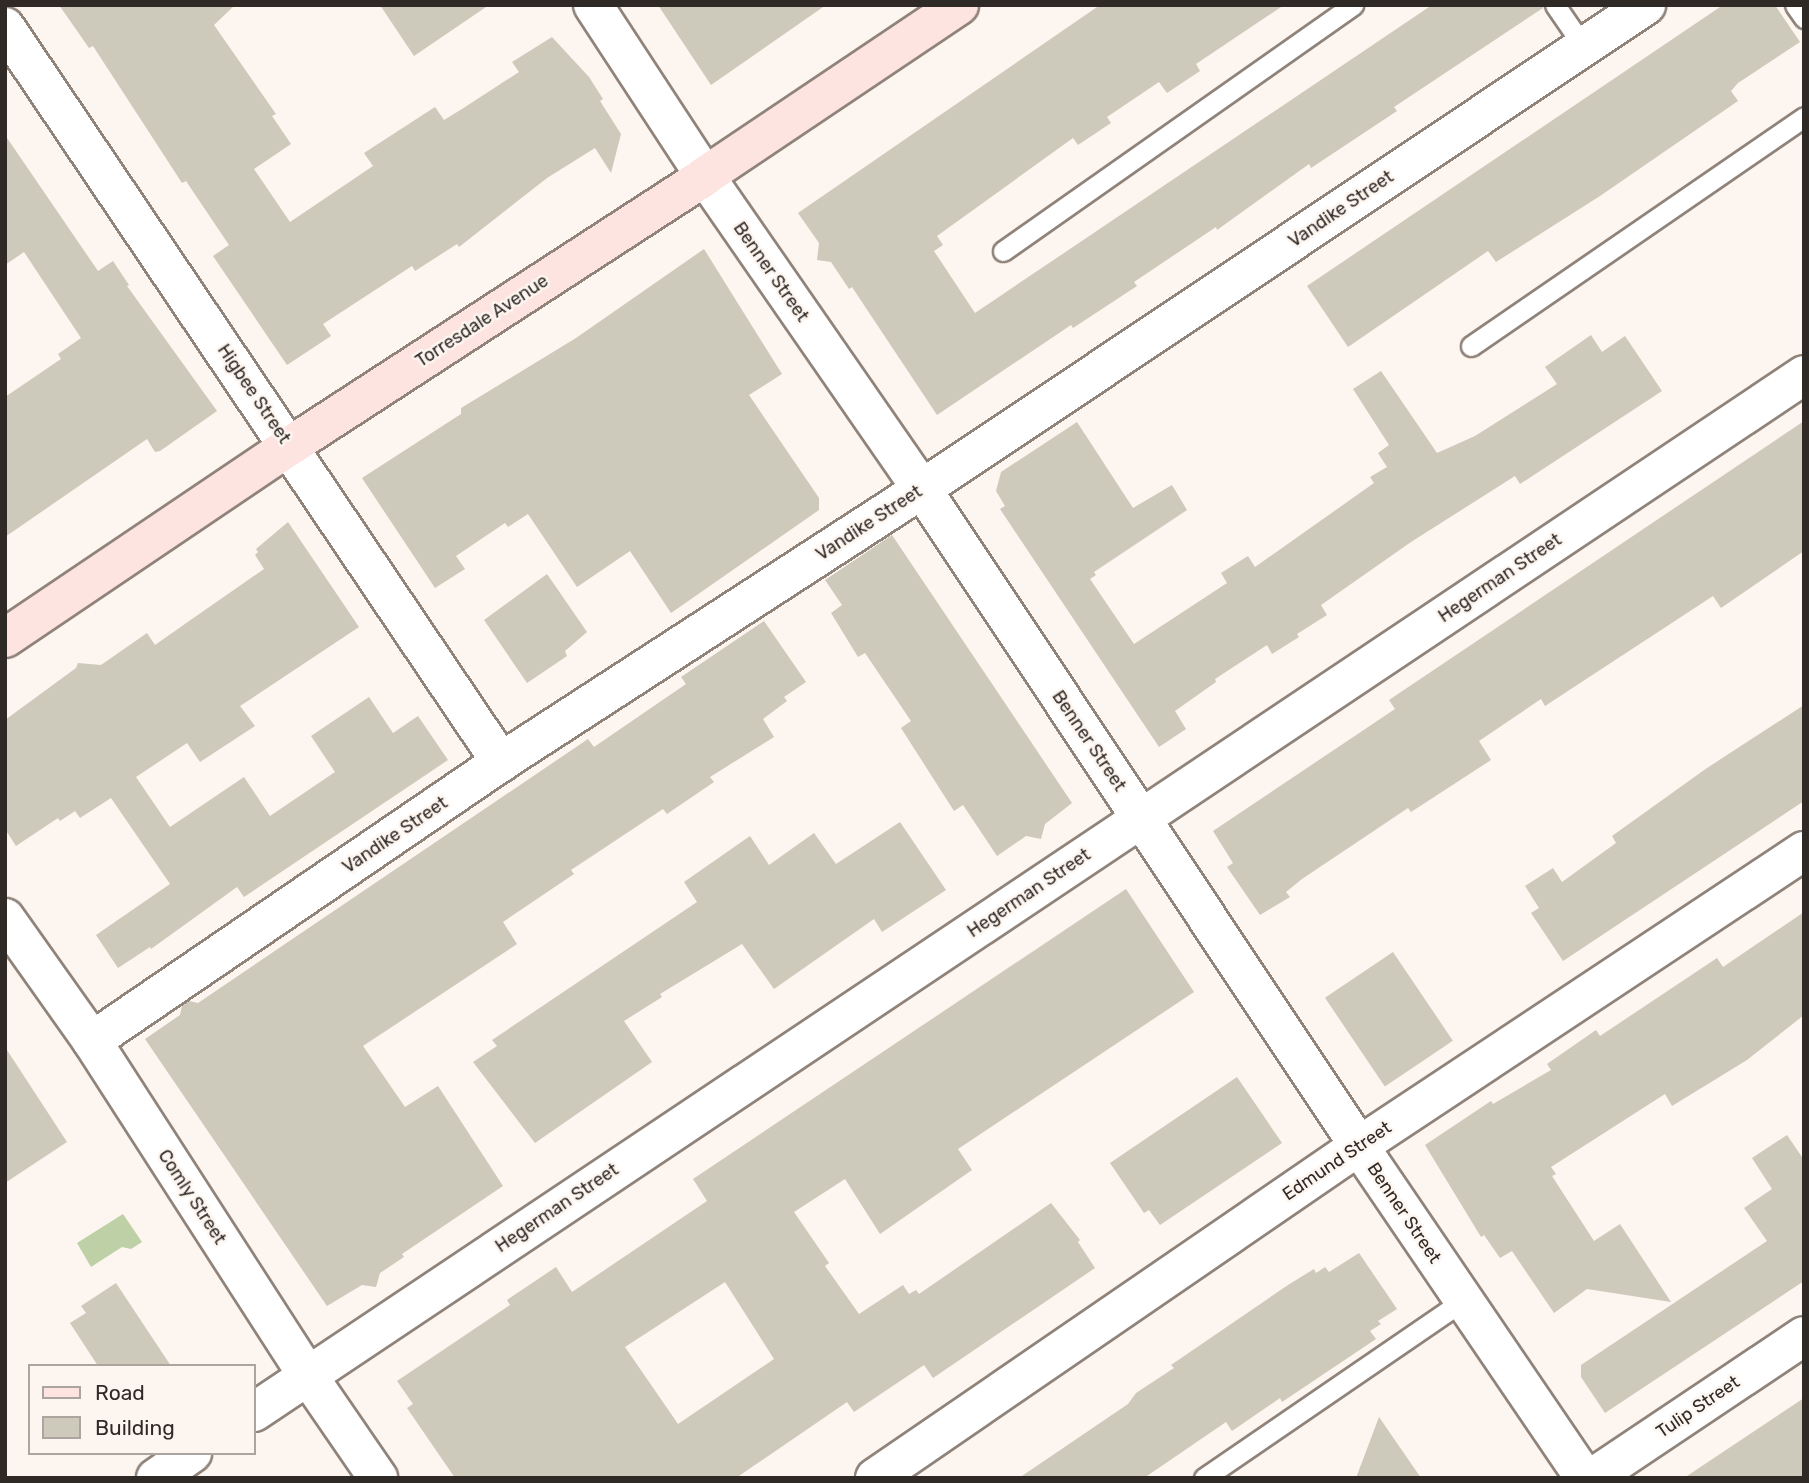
<!DOCTYPE html>
<html>
<head>
<meta charset="utf-8">
<style>
  body { margin:0 }
  #map { position:relative; width:1809px; height:1483px; overflow:hidden; background:#fdf5ef; font-family:Rubik,sans-serif }
  div>[style] { position:absolute }
  [style*='--x'] { left:calc(var(--x)*1px); top:calc(var(--y)*1px); width:calc(var(--w)*1px); rotate:calc(var(--a)*1deg) }
  .water>* { inset:0; background:#bed0a5 }
  .building>* { inset:0; background:#cdc9bb; transform-origin:0 0 }
  .roads { filter:drop-shadow(2px 0 #8f837a) drop-shadow(-2px 0 #8f837a) drop-shadow(0 2px #8f837a) drop-shadow(0 -2px #8f837a) }
  .lane>* { height:19px; margin:-9.5px; padding:0 9.5px; transform-origin:9.5px; border-radius:9.5px; background:#fff }
  .street>* { height:38px; margin:-19px; padding:0 19px; transform-origin:19px; border-radius:19px; background:#fff }
  .secondary>* { height:38px; margin:-19px; padding:0 19px; transform-origin:19px; border-radius:19px; background:#fde4e0 }
  span { translate:-50% -50%; white-space:nowrap; text-align:center; line-height:1.15; -webkit-text-stroke:5px #fdf5ef; paint-order:stroke }
  .street-label { font-size:18px; color:#2f2a26 }
  .frame { position:absolute; inset:0; border:7px solid #2f2a26; pointer-events:none }
  .legend { position:absolute; left:28px; top:1364px; width:228px; height:91px; box-sizing:border-box; background:#fdf5ef; border:2px solid #aba49f; margin:0; padding:9px 12px; list-style:none; font-size:21px; color:#2f2a26 }
  .legend li { display:flex; align-items:center; gap:14px; height:35px }
  .legend b { width:35px; border:2px solid #aba49f }
</style>
</head>
<body>
<div id="map">
  <div class="water">
    <i style="clip-path:polygon(123px 1214px,142px 1242px,131px 1249px,122px 1247px,91px 1267px,77px 1243px)"></i>
  </div>
  <div class="building">
    <i style="clip-path:polygon(59px 5px,235px 5px,214px 25px,276px 114px,272px 116px,291px 144px,254px 169px,290px 222px,373px 166px,364px 153px,435px 107px,444px 120px,462px 109px,519px 72px,512px 62px,552px 37px,589px 77px,603px 99px,600px 101px,621px 134px,611px 173px,595px 148px,547px 178px,459px 247px,457px 244px,415px 271px,412px 266px,323px 324px,331px 336px,287px 365px,213px 256px,229px 245px,186px 181px,182px 183px,93px 46px,89px 48px)"></i>
    <i style="clip-path:polygon(380px 5px,489px 5px,414px 56px)"></i>
    <i style="clip-path:polygon(658px 5px,826px 5px,711px 85px)"></i>
    <i style="clip-path:polygon(1100px 5px,1284px 5px,1196px 64px,1200px 71px,1167px 93px,1159px 82px,1107px 117px,1111px 123px,1078px 145px,1073px 138px,937px 236px,943px 245px,934px 251px,975px 313px,1432px 5px,1543px 5px,1543px 8px,1394px 107px,1397px 111px,1311px 168px,1309px 164px,1217px 230px,1216px 227px,1134px 282px,1137px 286px,1073px 328px,1071px 325px,937px 415px,852px 287px,849px 289px,831px 262px,817px 260px,819px 243px,798px 213px)"></i>
    <i style="clip-path:polygon(1723px 5px,1775px 5px,1800px 42px,1738px 83px,1731px 91px,1738px 101px,1600px 196px,1496px 262px,1488px 251px,1348px 347px,1307px 286px)"></i>
    <i style="clip-path:polygon(5px 135px,98px 271px,113px 261px,129px 285px,127px 286px,217px 411px,160px 451px,155px 452px,147px 439px,5px 537px,5px 397px,61px 359px,58px 354px,81px 338px,24px 252px,5px 265px)"></i>
    <i style="clip-path:polygon(704px 249px,782px 374px,749px 395px,819px 498px,819px 510px,671px 613px,630px 551px,577px 587px,528px 514px,508px 527px,505px 523px,456px 556px,465px 569px,435px 588px,362px 478px,461px 414px,461px 408px,576px 338px)"></i>
    <i style="clip-path:polygon(1591px 335px,1602px 352px,1625px 336px,1662px 391px,1520px 484px,1515px 476px,1411px 542px,1321px 605px,1327px 615px,1297px 634px,1299px 637px,1272px 654px,1267px 645px,1215px 679px,1216px 682px,1175px 711px,1186px 729px,1159px 747px,1000px 509px,1005px 506px,996px 491px,1001px 472px,1077px 422px,1133px 508px,1172px 485px,1187px 510px,1094px 572px,1096px 575px,1090px 579px,1134px 644px,1227px 583px,1221px 573px,1248px 556px,1255px 567px,1374px 483px,1370px 477px,1387px 467px,1378px 453px,1389px 445px,1353px 389px,1381px 371px,1437px 453px,1475px 436px,1557px 384px,1545px 367px)"></i>
    <i style="clip-path:polygon(1804px 421px,1804px 551px,1721px 608px,1713px 596px,1545px 706px,1541px 699px,1479px 741px,1491px 760px,1411px 812px,1408px 808px,1302px 879px,1286px 892px,1290px 897px,1260px 915px,1227px 867px,1233px 863px,1213px 831px,1395px 709px,1389px 700px)"></i>
    <i style="clip-path:polygon(288px 522px,359px 627px,240px 706px,255px 726px,200px 762px,187px 743px,136px 777px,170px 827px,244px 777px,270px 816px,335px 772px,311px 736px,369px 697px,393px 733px,418px 716px,448px 760px,244px 897px,237px 887px,151px 949px,150px 947px,118px 968px,96px 935px,170px 884px,111px 798px,80px 818px,75px 811px,60px 821px,58px 818px,16px 846px,5px 829px,5px 720px,76px 668px,78px 663px,101px 665px,147px 633px,155px 645px,192px 619px,264px 569px,255px 555px,258px 552px,256px 549px)"></i>
    <i style="clip-path:polygon(892px 535px,1072px 803px,1045px 824px,1041px 839px,1026px 836px,997px 856px,963px 805px,954px 811px,901px 728px,911px 721px,865px 653px,858px 657px,831px 613px,842px 605px,825px 580px)"></i>
    <i style="clip-path:polygon(547px 574px,587px 632px,565px 651px,567px 656px,527px 683px,484px 620px)"></i>
    <i style="clip-path:polygon(764px 621px,806px 682px,784px 697px,787px 701px,763px 719px,774px 737px,710px 777px,714px 782px,667px 814px,663px 809px,571px 870px,574px 874px,503px 922px,517px 944px,363px 1046px,405px 1107px,438px 1086px,503px 1186px,402px 1254px,404px 1257px,380px 1273px,376px 1287px,362px 1285px,327px 1306px,145px 1039px,180px 1015px,182px 1006px,189px 1001px,198px 1003px,588px 739px,594px 747px,686px 684px,681px 677px)"></i>
    <i style="clip-path:polygon(1804px 705px,1804px 801px,1563px 961px,1531px 913px,1539px 908px,1525px 886px,1553px 868px,1562px 882px,1616px 843px,1612px 836px,1707px 768px)"></i>
    <i style="clip-path:polygon(900px 822px,946px 890px,882px 932px,874px 919px,774px 989px,742px 944px,660px 994px,662px 997px,624px 1021px,652px 1062px,535px 1143px,473px 1062px,497px 1046px,492px 1040px,697px 902px,684px 882px,750px 836px,769px 865px,814px 833px,836px 864px)"></i>
    <i style="clip-path:polygon(evenodd,1126px 889px,1194px 992px,958px 1149px,972px 1170px,880px 1234px,845px 1179px,794px 1212px,829px 1263px,825px 1266px,859px 1314px,903px 1285px,909px 1294px,916px 1290px,919px 1294px,1051px 1203px,1080px 1240px,1078px 1242px,1095px 1268px,933px 1378px,924px 1365px,854px 1412px,847px 1402px,736px 1478px,455px 1478px,407px 1408px,413px 1404px,397px 1381px,510px 1305px,507px 1300px,556px 1267px,572px 1292px,707px 1201px,693px 1179px,1126px 889px,725px 1282px,774px 1359px,678px 1424px,625px 1347px,725px 1282px)"></i>
    <i style="clip-path:polygon(1804px 912px,1804px 1015px,1747px 1060px,1672px 1106px,1665px 1094px,1551px 1167px,1556px 1174px,1552px 1176px,1594px 1241px,1620px 1224px,1671px 1302px,1587px 1289px,1554px 1313px,1512px 1251px,1500px 1258px,1484px 1235px,1481px 1237px,1425px 1145px,1491px 1101px,1493px 1104px,1551px 1070px,1547px 1064px,1596px 1030px,1600px 1036px,1717px 958px,1723px 967px)"></i>
    <i style="left:1393px;top:952px;width:107px;height:82px;rotate:56deg"></i>
    <i style="clip-path:polygon(5px 1047px,67px 1142px,5px 1183px)"></i>
    <i style="clip-path:polygon(1237px 1077px,1282px 1143px,1160px 1225px,1149px 1210px,1144px 1213px,1110px 1163px)"></i>
    <i style="clip-path:polygon(1787px 1135px,1804px 1160px,1804px 1281px,1605px 1413px,1581px 1377px,1581px 1365px,1767px 1241px,1744px 1208px,1772px 1189px,1752px 1158px)"></i>
    <i style="clip-path:polygon(1359px 1253px,1397px 1309px,1378px 1321px,1381px 1324px,1370px 1331px,1376px 1339px,1282px 1402px,1280px 1398px,1232px 1431px,1226px 1422px,1144px 1478px,1019px 1478px,1128px 1404px,1136px 1393px,1174px 1368px,1171px 1365px,1288px 1285px,1314px 1269px,1316px 1273px,1325px 1267px,1329px 1272px)"></i>
    <i style="clip-path:polygon(116px 1283px,171px 1366px,98px 1366px,70px 1323px,86px 1313px,81px 1306px)"></i>
    <i style="clip-path:polygon(1804px 1398px,1804px 1478px,1684px 1478px)"></i>
    <i style="clip-path:polygon(1379px 1417px,1421px 1478px,1356px 1478px)"></i>
  </div>
  <div class="roads">
    <div class="lane">
      <i style="--x:1555;--y:5;--w:51;--a:55.4"></i>
      <i style="--x:1795;--y:5;--w:16;--a:55"></i>
      <i style="--x:1003;--y:251;--w:428;--a:-35.1"></i>
      <i style="--x:1471;--y:346;--w:404;--a:-34.5"></i>
      <i style="--x:1204;--y:1478;--w:315;--a:-34.4"></i>
    </div>
    <div class="street">
      <i style="--x:593;--y:5;--w:204;--a:56.8"></i>
      <i style="--x:705;--y:176;--w:381;--a:55.3"></i>
      <i style="--x:922;--y:489;--w:789;--a:56.37"></i>
      <i style="--x:1359;--y:1146;--w:402;--a:55.8"></i>
      <i style="--x:5;--y:27;--w:887;--a:55.99"></i>
      <i style="--x:5;--y:918;--w:151;--a:54.7"></i>
      <i style="--x:92;--y:1041;--w:399;--a:57.2"></i>
      <i style="--x:308;--y:1376;--w:124;--a:55.5"></i>
      <i style="--x:92;--y:1041;--w:495;--a:-34.3"></i>
      <i style="--x:501;--y:762;--w:502;--a:-32.96"></i>
      <i style="--x:922;--y:489;--w:871;--a:-33.76"></i>
      <i style="--x:254;--y:1412;--w:1865;--a:-33.78"></i>
      <i style="--x:156;--y:1478;--w:44;--a:-34.8"></i>
      <i style="--x:875;--y:1478;--w:587;--a:-34.45"></i>
      <i style="--x:1359;--y:1146;--w:534;--a:-33.54"></i>
      <i style="--x:1592;--y:1478;--w:255;--a:-33.8"></i>
    </div>
    <div class="secondary">
      <i style="--x:5;--y:638;--w:344;--a:-34"></i>
      <i style="--x:290;--y:446;--w:495;--a:-33"></i>
      <i style="--x:705;--y:176;--w:306;--a:-33.9"></i>
    </div>
  </div>
  <div class="street-label">
    <span style="left:1341px;top:209px;rotate:-34deg">Vandike Street</span>
    <span style="left:771px;top:272px;rotate:55deg">Benner Street</span>
    <span style="left:482px;top:321px;rotate:-33deg">Torresdale Avenue</span>
    <span style="left:254px;top:394px;rotate:56deg">Higbee Street</span>
    <span style="left:869px;top:523px;rotate:-33deg">Vandike Street</span>
    <span style="left:1500px;top:578px;rotate:-34deg">Hegerman Street</span>
    <span style="left:1089px;top:741px;rotate:56deg">Benner Street</span>
    <span style="left:395px;top:835px;rotate:-34deg">Vandike Street</span>
    <span style="left:1029px;top:893px;rotate:-34deg">Hegerman Street</span>
    <span style="left:1337px;top:1161px;rotate:-34deg">Edmund Street</span>
    <span style="left:192px;top:1197px;rotate:57deg">Comly Street</span>
    <span style="left:557px;top:1208px;rotate:-34deg">Hegerman Street</span>
    <span style="left:1404px;top:1213px;rotate:56deg">Benner Street</span>
    <span style="left:1698px;top:1407px;rotate:-34deg">Tulip Street</span>
  </div>
  <div class="frame"></div>
  <ul class="legend">
  <li><b style="height:9px;background:#fde4e0"></b>Road</li>
  <li><b style="height:19px;background:#cdc9bb"></b>Building</li>
  </ul>
</div>
</body>
</html>
